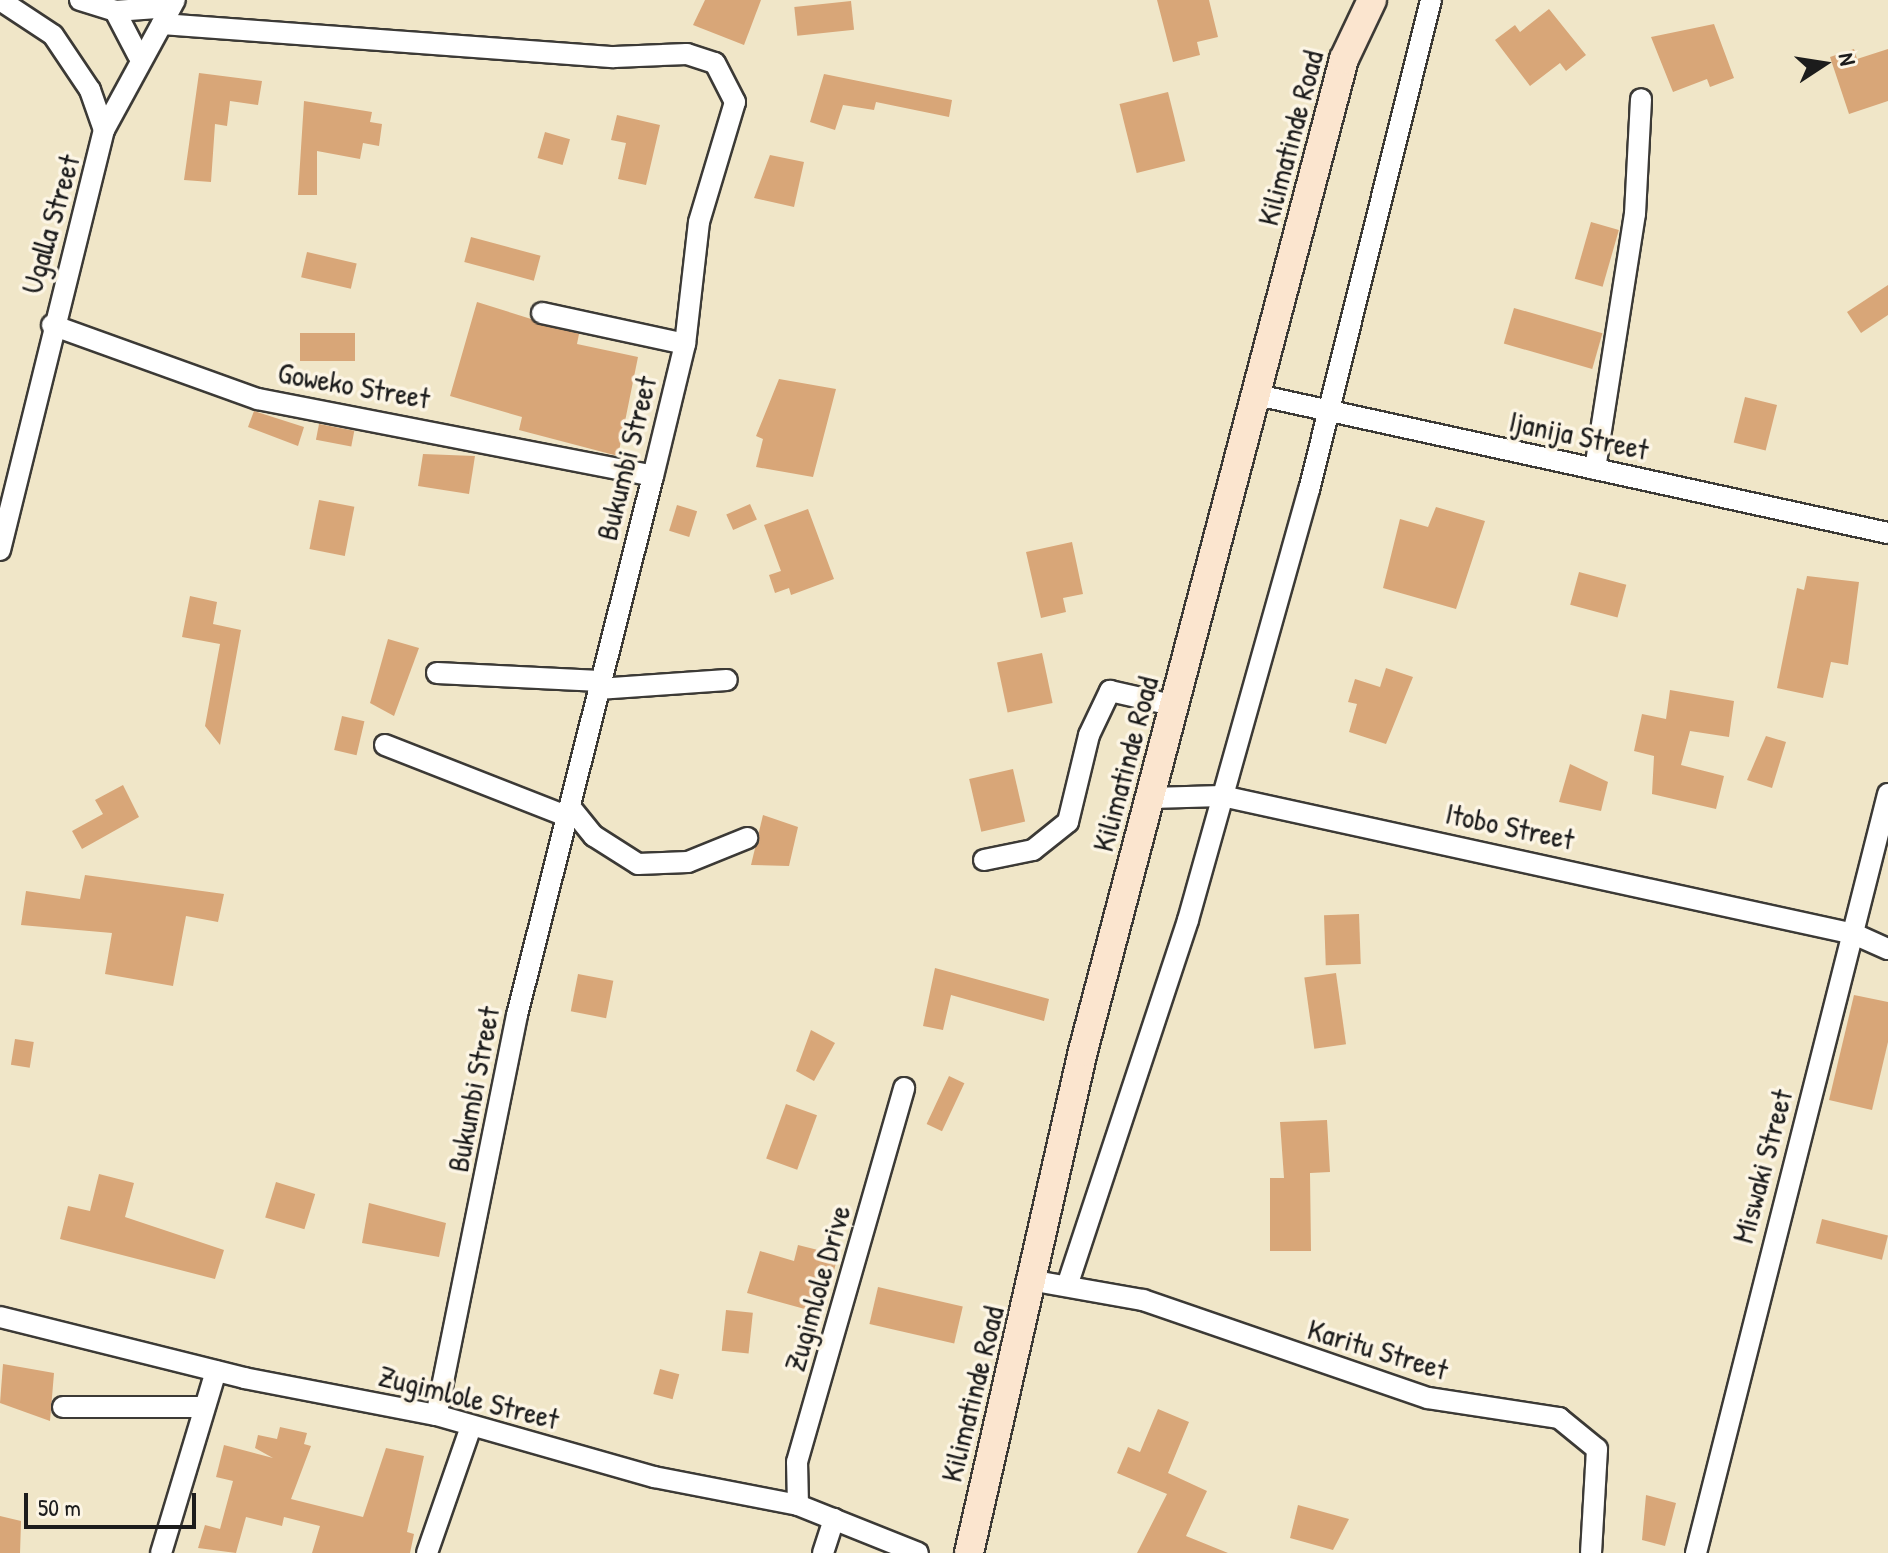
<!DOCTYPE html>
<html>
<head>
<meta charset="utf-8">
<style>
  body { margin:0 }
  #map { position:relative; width:1888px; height:1553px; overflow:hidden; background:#f0e6c8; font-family:"Patrick Hand",sans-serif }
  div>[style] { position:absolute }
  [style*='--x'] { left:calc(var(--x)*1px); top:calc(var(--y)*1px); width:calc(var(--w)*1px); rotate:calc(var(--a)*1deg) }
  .building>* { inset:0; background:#d8a678; transform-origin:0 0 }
  .roads { filter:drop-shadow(2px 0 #3c3a36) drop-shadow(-2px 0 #3c3a36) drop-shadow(0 2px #3c3a36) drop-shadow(0 -2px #3c3a36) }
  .minor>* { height:20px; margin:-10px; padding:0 10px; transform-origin:10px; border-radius:10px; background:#fff }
  .secondary>* { height:28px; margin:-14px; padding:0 14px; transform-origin:14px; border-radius:14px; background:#fbe5cf }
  span { translate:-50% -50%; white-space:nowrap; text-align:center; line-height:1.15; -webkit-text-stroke:7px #fcf5e5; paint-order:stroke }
  .street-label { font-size:30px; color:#1c1c1c }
  .north { position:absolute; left:1784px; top:24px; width:80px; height:80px; -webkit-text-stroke:6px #fcf5e5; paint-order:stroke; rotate:78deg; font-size:22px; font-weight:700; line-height:32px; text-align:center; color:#1c1c1c }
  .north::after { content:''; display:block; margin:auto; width:28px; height:36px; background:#1c1c1c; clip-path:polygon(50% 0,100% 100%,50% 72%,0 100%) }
  .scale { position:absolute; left:24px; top:1493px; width:172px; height:36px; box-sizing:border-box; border:4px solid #1c1c1c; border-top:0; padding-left:10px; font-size:24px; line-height:28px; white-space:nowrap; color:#1c1c1c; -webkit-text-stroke:6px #fcf5e5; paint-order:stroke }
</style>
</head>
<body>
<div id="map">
  <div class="building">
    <i style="clip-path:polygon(705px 0,761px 0,744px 45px,693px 25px)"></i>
    <i style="clip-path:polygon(1157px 0,1209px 0,1218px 37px,1197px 42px,1200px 55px,1173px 62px)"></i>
    <i style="left:851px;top:1px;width:29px;height:57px;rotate:84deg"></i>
    <i style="clip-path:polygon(1549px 9px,1586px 55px,1566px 71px,1560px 63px,1530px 86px,1495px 40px,1515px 25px,1520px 32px)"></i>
    <i style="clip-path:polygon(1714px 24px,1734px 78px,1710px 87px,1707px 79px,1673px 92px,1651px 37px)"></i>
    <i style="clip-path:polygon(1854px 49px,1857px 59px,1888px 49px,1888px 101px,1849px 114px,1830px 57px)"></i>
    <i style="clip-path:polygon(199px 73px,262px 81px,258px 105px,230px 101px,227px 126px,215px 124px,211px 182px,184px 180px)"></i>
    <i style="clip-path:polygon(824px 74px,952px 100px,949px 117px,876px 102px,874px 110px,843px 105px,835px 130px,810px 122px)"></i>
    <i style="left:1168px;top:92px;width:71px;height:50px;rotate:76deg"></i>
    <i style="clip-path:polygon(304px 101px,372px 112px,370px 122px,382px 124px,379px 146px,363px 143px,360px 159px,317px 151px,317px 195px,298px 195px)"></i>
    <i style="clip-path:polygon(617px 115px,660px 125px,646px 185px,618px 179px,626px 143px,611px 140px)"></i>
    <i style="left:545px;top:132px;width:26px;height:27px;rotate:16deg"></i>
    <i style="clip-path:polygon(770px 155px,804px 162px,794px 207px,754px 198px)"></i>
    <i style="left:1591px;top:222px;width:29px;height:59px;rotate:16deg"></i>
    <i style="left:471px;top:237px;width:72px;height:26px;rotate:15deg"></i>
    <i style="left:307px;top:252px;width:51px;height:26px;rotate:13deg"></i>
    <i style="clip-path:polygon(1888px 285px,1888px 315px,1861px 333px,1847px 312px)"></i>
    <i style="clip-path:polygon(477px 302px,579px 334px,577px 344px,638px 357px,618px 456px,519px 430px,522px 417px,450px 396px)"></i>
    <i style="left:1514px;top:308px;width:92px;height:37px;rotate:16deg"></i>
    <i style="left:300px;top:333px;width:55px;height:28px"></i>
    <i style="clip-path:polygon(779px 379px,836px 389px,813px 477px,756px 467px,763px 439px,756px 436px)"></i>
    <i style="left:1745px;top:397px;width:33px;height:47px;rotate:14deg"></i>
    <i style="clip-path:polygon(254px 411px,304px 427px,298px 446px,248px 427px)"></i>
    <i style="left:319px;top:424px;width:36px;height:16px;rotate:11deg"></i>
    <i style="clip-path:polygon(423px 454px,475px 456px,469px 494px,418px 486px)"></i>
    <i style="left:319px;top:500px;width:36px;height:50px;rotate:11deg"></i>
    <i style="left:750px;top:504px;width:17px;height:26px;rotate:66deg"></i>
    <i style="left:677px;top:505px;width:21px;height:27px;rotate:17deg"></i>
    <i style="clip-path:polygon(1436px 507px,1485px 521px,1456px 609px,1383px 588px,1400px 519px,1428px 527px)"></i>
    <i style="clip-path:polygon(808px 509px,834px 579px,791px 595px,789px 588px,775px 593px,769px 575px,781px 571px,764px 525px)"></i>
    <i style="clip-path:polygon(1072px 542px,1083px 594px,1063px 598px,1066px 612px,1041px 618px,1026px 552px)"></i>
    <i style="left:1579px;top:572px;width:49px;height:34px;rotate:15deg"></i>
    <i style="clip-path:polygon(1807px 576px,1859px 582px,1848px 665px,1831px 662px,1823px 698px,1777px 688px,1797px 588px,1804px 590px)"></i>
    <i style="clip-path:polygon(190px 596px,217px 602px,213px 624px,241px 630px,220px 745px,205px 726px,220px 644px,182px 637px)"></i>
    <i style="clip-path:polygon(388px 639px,419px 648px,394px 716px,370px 703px)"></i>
    <i style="left:1042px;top:653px;width:51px;height:46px;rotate:78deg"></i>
    <i style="clip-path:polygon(1386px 668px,1413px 677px,1386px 744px,1349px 732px,1357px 704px,1348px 702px,1355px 679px,1380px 687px)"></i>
    <i style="clip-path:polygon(1670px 690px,1734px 701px,1729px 737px,1690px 731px,1681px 765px,1724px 776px,1716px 809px,1652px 794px,1654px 756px,1634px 751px,1642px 714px,1666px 719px)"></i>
    <i style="left:342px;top:716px;width:23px;height:35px;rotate:13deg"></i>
    <i style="clip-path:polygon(1766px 736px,1786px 742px,1772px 788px,1747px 780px)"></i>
    <i style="clip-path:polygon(1570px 764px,1608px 782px,1601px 811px,1559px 802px)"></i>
    <i style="left:1013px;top:769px;width:54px;height:45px;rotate:77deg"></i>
    <i style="clip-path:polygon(123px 785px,139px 817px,82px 849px,72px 831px,103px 814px,95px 800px)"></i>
    <i style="clip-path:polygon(763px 815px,798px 827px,789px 866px,751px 865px)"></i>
    <i style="clip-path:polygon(85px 875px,224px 894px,218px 922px,186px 916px,173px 986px,105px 974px,112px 933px,21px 925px,26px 891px,80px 899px)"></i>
    <i style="left:1359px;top:914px;width:50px;height:35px;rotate:88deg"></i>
    <i style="clip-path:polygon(935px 968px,1049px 999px,1044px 1021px,951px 995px,943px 1030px,923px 1026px)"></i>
    <i style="left:1336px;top:973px;width:72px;height:32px;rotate:82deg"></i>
    <i style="left:578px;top:974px;width:36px;height:38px;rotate:11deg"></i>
    <i style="clip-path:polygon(1854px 995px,1888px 1002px,1888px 1042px,1872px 1110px,1829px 1100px)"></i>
    <i style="clip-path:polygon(811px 1030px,835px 1043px,814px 1081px,796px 1071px)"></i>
    <i style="left:15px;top:1039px;width:19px;height:26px;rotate:9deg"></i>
    <i style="left:949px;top:1076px;width:17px;height:53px;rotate:25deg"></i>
    <i style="left:786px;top:1104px;width:33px;height:58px;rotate:20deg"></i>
    <i style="clip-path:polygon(1327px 1120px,1330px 1172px,1310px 1173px,1311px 1251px,1270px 1251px,1270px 1178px,1284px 1178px,1280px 1122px)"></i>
    <i style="clip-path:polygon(99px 1174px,134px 1183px,125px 1217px,224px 1250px,215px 1279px,60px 1239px,68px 1206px,90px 1211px)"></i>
    <i style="left:276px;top:1182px;width:41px;height:37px;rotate:17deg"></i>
    <i style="clip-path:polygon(369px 1203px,446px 1223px,439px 1257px,362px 1243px)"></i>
    <i style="left:1822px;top:1219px;width:68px;height:25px;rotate:14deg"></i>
    <i style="clip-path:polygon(798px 1245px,838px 1255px,823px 1314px,747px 1293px,760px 1251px,794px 1261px)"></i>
    <i style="left:878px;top:1287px;width:87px;height:38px;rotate:13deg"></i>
    <i style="left:726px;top:1310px;width:27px;height:41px;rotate:6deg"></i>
    <i style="clip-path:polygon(3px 1364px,54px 1373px,50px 1421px,0 1403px)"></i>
    <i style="left:660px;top:1369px;width:20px;height:26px;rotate:15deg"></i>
    <i style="clip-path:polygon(1158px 1409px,1189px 1422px,1168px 1473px,1207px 1491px,1186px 1536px,1228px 1553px,1137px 1553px,1167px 1494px,1117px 1473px,1128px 1447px,1140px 1452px)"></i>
    <i style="clip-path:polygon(280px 1427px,307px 1433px,304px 1444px,311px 1446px,291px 1499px,363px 1517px,386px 1448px,424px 1456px,407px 1532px,414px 1534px,410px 1553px,312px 1553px,320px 1526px,284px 1517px,282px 1526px,246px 1517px,236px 1553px,198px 1548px,205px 1525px,220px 1529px,233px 1481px,216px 1477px,224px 1445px,273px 1458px,255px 1448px,258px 1435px,277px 1439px)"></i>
    <i style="clip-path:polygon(1646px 1495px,1676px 1503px,1665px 1546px,1642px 1540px)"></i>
    <i style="clip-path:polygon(1298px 1505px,1349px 1519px,1333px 1550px,1290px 1538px)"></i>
    <i style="clip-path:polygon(0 1516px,21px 1521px,20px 1553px,0 1553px)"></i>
  </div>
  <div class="roads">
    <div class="minor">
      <i style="--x:80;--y:0;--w:37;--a:17"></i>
      <i style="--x:115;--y:11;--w:50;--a:62.4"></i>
      <i style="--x:115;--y:11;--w:56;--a:-4.1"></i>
      <i style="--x:162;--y:24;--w:453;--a:4.2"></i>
      <i style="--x:614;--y:57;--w:73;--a:-2.4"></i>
      <i style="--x:687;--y:54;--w:29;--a:18"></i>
      <i style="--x:715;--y:63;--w:44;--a:62.9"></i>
      <i style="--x:735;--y:102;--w:125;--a:106.7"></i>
      <i style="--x:699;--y:222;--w:123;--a:96.5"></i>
      <i style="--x:685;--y:344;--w:136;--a:103.6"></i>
      <i style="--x:653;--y:476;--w:556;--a:104.16"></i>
      <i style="--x:517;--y:1015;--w:408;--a:101.4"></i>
      <i style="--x:104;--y:130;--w:148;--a:-61.4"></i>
      <i style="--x:542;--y:313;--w:146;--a:12.2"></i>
      <i style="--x:52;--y:325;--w:219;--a:19.8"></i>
      <i style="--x:258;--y:399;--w:402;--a:11"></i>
      <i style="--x:1257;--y:395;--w:646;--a:12.34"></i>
      <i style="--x:1595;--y:469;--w:258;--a:-81.1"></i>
      <i style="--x:1635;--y:214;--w:115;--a:-87"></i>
      <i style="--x:0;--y:550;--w:433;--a:-76.1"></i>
      <i style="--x:104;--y:130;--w:42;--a:-109.3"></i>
      <i style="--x:90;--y:90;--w:66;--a:-123.9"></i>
      <i style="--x:53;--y:35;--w:64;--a:-146.6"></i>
      <i style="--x:437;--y:673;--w:163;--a:2.8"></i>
      <i style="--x:598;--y:689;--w:129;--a:-4"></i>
      <i style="--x:385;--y:745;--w:198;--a:21.4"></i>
      <i style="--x:1151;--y:798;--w:71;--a:-1.6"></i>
      <i style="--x:1222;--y:796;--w:647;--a:12.32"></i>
      <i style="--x:1854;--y:934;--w:37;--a:24"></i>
      <i style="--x:571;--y:808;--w:36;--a:51"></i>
      <i style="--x:594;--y:836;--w:52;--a:32.5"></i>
      <i style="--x:638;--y:864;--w:50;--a:-2.3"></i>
      <i style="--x:688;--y:862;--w:64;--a:-22.1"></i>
      <i style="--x:984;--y:860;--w:50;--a:-11.5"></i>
      <i style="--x:1033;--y:850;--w:45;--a:-38.7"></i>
      <i style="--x:1068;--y:822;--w:89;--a:-76.4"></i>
      <i style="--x:1089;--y:735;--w:49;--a:-64.5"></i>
      <i style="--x:1110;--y:691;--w:68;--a:12.8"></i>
      <i style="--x:1035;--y:1281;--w:110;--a:10"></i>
      <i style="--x:1143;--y:1300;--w:301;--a:19"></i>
      <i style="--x:1428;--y:1398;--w:133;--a:8.7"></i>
      <i style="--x:1559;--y:1418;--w:49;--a:39.2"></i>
      <i style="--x:1597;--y:1449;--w:104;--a:93.3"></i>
      <i style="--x:1068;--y:1283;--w:382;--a:-71.7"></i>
      <i style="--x:1188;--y:920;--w:447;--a:-74.3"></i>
      <i style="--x:1309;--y:490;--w:505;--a:-76.02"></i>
      <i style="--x:0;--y:1317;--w:252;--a:14"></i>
      <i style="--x:244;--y:1378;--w:196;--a:10.9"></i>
      <i style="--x:436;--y:1415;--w:227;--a:15.9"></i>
      <i style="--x:654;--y:1477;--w:147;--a:11"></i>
      <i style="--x:798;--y:1505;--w:129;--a:21.8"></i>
      <i style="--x:63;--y:1407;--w:139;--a:0"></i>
      <i style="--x:798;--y:1505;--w:43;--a:-91.3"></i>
      <i style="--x:797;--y:1462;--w:389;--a:-74"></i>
      <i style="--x:161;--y:1553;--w:190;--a:-73.2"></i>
      <i style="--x:427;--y:1553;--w:133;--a:-70.8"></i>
      <i style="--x:823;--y:1553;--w:36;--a:-72"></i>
      <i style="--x:1696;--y:1553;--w:783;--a:-75.8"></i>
    </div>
    <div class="secondary">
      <i style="--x:969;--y:1553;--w:515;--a:-77.21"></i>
      <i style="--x:1083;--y:1051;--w:1026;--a:-75.26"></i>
      <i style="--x:1344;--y:59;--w:65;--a:-64.6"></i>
    </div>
  </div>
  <div class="street-label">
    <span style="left:1290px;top:138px;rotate:-75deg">Kilimatinde Road</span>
    <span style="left:50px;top:224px;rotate:-74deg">Ugalla Street</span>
    <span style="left:354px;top:385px;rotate:10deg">Goweko Street</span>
    <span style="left:1579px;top:435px;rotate:12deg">Ijanija Street</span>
    <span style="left:626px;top:458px;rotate:-76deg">Bukumbi Street</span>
    <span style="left:1125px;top:764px;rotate:-75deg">Kilimatinde Road</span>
    <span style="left:1510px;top:826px;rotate:12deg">Itobo Street</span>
    <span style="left:473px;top:1089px;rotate:-79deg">Bukumbi Street</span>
    <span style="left:1762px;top:1166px;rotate:-75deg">Miswaki Street</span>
    <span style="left:817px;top:1288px;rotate:-74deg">Zugimlole Drive</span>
    <span style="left:1378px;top:1349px;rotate:17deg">Karitu Street</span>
    <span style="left:972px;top:1394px;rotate:-76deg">Kilimatinde Road</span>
    <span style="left:469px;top:1397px;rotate:14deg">Zugimlole Street</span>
  </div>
  <div class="north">N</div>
  <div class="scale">50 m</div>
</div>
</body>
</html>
